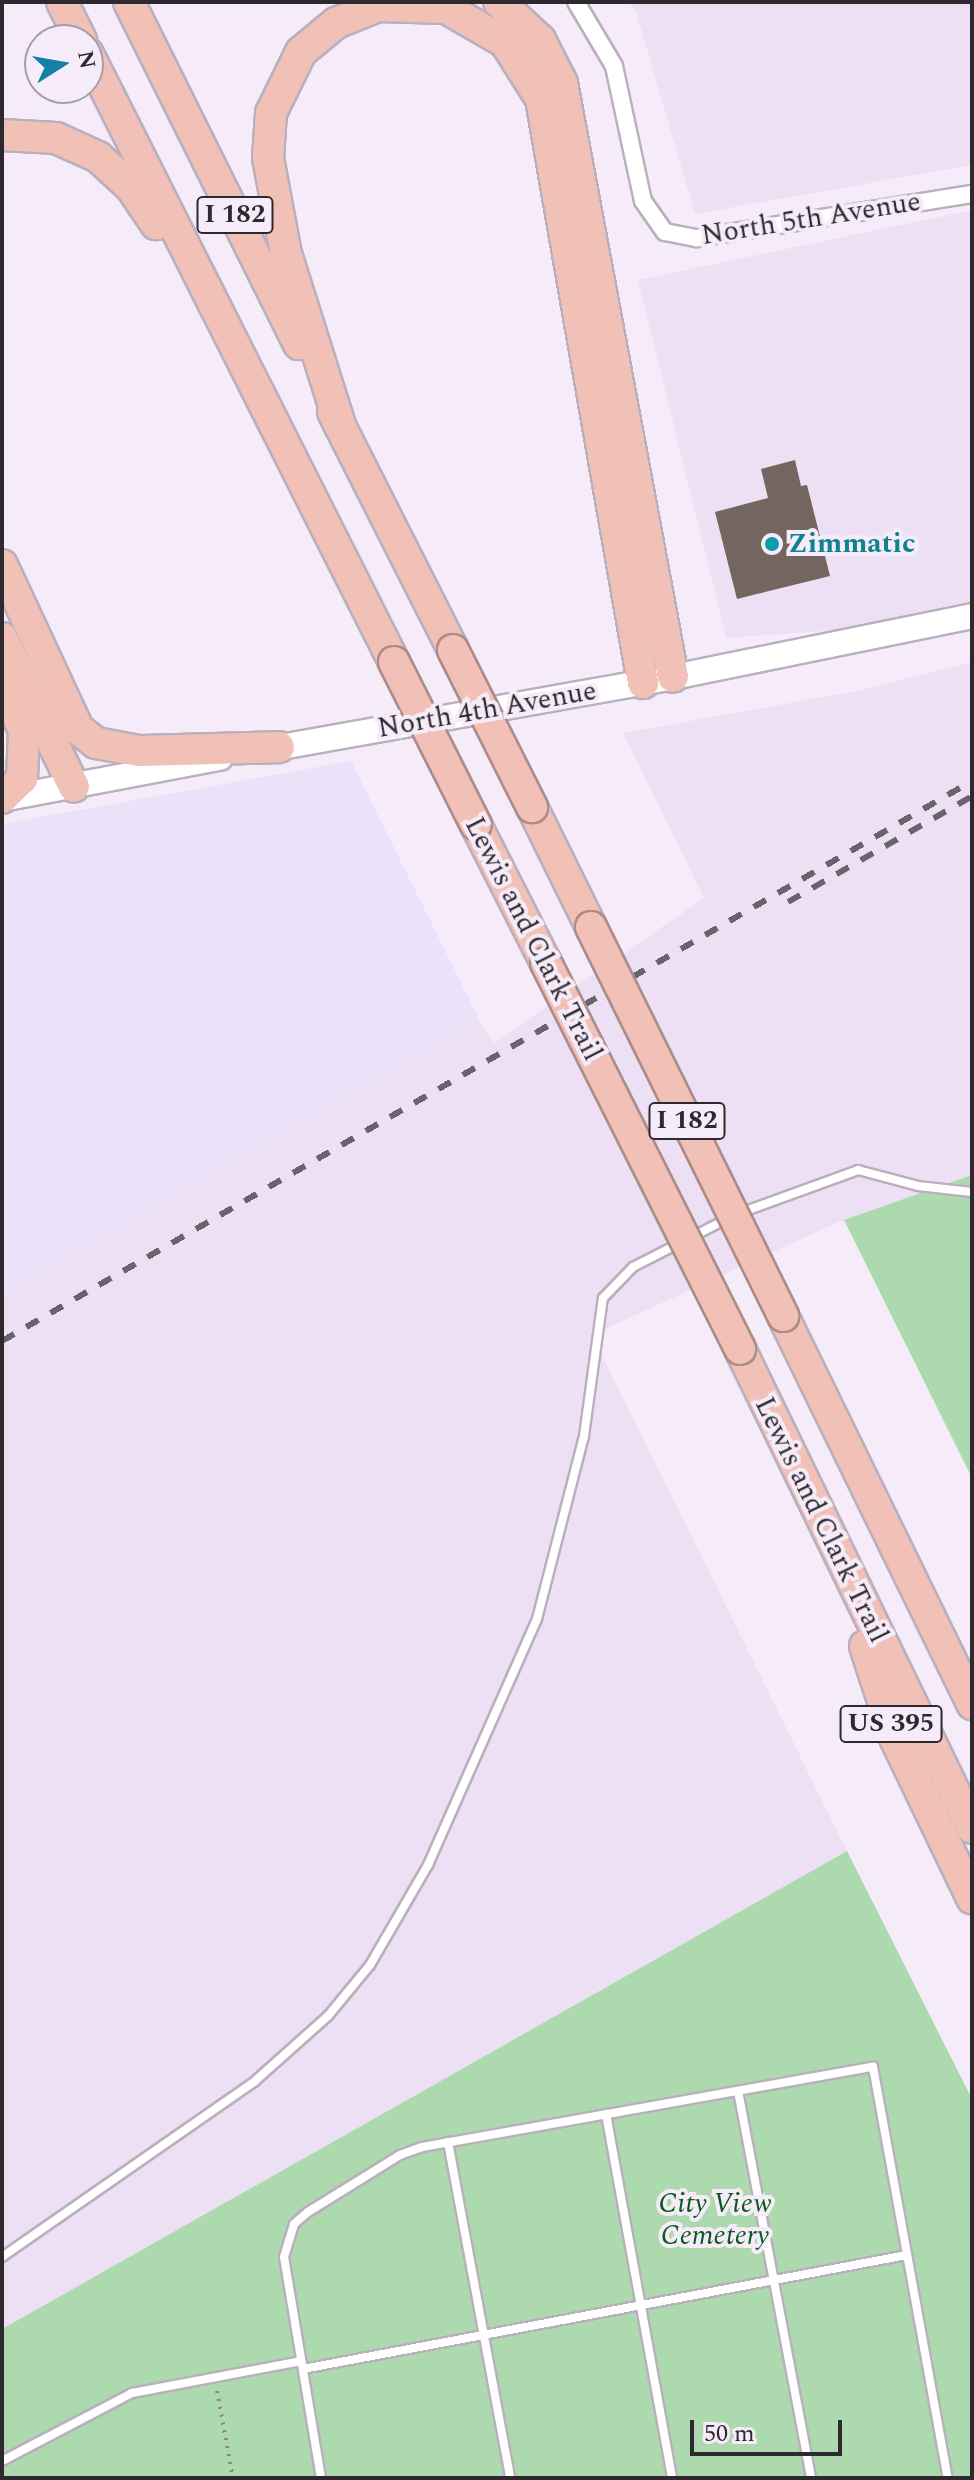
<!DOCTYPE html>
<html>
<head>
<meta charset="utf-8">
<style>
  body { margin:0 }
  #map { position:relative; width:974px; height:2480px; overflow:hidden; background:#f6ecf9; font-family:Spectral,serif }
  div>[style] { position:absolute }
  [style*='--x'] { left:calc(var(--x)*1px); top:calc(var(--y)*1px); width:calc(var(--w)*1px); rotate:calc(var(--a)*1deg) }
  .built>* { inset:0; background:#eee0f4 }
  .industrial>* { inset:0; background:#e9e2f8 }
  .green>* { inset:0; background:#acdaae }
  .building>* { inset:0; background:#746560 }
  .path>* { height:4px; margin-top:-2px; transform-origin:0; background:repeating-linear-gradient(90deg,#8c858d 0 2px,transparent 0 8px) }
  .roads { filter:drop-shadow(2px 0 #bab0bd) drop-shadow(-2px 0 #bab0bd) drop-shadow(0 2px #bab0bd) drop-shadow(0 -2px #bab0bd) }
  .service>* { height:8px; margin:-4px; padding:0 4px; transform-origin:4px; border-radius:4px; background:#fff }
  .minor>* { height:16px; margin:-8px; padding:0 8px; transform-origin:8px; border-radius:8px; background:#fff }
  .secondary>* { height:24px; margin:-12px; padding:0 12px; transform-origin:12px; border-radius:12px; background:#fff }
  .motorway>* { height:30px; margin:-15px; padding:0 15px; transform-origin:15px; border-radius:15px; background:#f1c1b8 }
  .rail>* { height:6px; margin-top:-3px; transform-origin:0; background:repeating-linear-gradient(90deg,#69646b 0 14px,transparent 0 28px) }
  .bridges { filter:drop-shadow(2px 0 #ac8c88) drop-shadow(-2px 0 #ac8c88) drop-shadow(0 2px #ac8c88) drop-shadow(0 -2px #ac8c88) }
  .motorway-bridge>* { height:30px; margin:-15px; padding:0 15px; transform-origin:15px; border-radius:15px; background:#f1c1b8 }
  .dots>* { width:22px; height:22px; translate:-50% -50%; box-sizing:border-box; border:4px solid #f6ecf9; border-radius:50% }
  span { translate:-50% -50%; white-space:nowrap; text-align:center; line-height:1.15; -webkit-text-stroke:8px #f6ecf9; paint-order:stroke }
  .shield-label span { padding:2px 6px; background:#f6ecf9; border:2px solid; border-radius:6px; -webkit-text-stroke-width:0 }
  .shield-label { font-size:26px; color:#2d292e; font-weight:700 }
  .street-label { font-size:28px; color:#2d292e }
  .culture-label { font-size:28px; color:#0d838f; font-weight:700 }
  .left { translate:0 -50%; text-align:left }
  .park-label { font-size:28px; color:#095a1d; font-style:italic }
  .frame { position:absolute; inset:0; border:4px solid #2d292e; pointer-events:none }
  .north { position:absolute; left:24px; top:24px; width:80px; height:80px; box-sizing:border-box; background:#f6ecf9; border:2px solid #a69ea8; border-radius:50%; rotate:79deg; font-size:22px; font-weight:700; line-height:32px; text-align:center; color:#2d292e }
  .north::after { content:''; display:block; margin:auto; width:28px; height:36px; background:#147fa8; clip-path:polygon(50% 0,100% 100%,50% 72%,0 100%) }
  .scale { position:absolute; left:690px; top:2420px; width:152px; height:36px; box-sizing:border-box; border:4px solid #2d292e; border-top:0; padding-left:10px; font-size:24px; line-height:28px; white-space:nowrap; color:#2d292e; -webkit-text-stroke:6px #f6ecf9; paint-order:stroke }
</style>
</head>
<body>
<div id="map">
  <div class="built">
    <i style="clip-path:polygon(626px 2px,972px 2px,972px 165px,695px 214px,635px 9px)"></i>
    <i style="clip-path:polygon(972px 210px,972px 602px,836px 630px,726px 638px,638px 280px)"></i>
    <i style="clip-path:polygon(972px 662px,972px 1175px,834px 1224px,592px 1335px,847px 1851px,2px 2329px,2px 1294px,479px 1019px,494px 1043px,704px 898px,623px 733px,857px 691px)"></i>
  </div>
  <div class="industrial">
    <i style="clip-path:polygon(351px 761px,479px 1019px,2px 1294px,2px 824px)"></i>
  </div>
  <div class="green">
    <i style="clip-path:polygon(972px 1175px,972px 1478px,844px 1220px)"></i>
    <i style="clip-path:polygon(847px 1851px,972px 2099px,972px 2478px,2px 2478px,2px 2329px)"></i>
  </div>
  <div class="building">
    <i style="clip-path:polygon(795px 460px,801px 486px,807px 485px,830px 576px,737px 599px,715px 512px,768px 498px,761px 469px)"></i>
  </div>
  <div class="path">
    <i style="--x:217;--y:2391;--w:88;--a:79.6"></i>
  </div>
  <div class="roads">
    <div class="service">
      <i style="--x:740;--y:1213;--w:126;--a:-20"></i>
      <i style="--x:858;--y:1170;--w:62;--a:14.9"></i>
      <i style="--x:918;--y:1186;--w:54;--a:6.3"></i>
      <i style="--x:738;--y:2091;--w:394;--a:79.3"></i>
      <i style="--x:606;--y:2114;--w:370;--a:79.7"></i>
      <i style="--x:448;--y:2142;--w:342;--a:79.5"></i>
      <i style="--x:2;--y:2257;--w:308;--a:-34.8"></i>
      <i style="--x:255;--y:2081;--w:98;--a:-41.7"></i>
      <i style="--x:328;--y:2016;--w:66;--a:-50.5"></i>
      <i style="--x:370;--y:1965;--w:116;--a:-59.9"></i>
      <i style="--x:428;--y:1865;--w:269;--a:-66.1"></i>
      <i style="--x:537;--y:1619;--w:189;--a:-75.6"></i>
      <i style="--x:584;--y:1436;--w:139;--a:-82.2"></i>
      <i style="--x:603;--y:1298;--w:43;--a:-45.9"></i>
      <i style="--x:633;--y:1267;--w:106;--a:-27.1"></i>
      <i style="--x:303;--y:2369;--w:615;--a:-10.69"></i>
      <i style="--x:2;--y:2461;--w:147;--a:-27.6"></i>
      <i style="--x:132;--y:2393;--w:172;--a:-10.7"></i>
      <i style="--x:321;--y:2478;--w:224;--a:-99.5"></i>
      <i style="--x:284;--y:2257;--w:34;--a:-73"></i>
      <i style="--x:294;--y:2224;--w:18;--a:-41"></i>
      <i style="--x:308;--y:2212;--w:108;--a:-31.8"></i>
      <i style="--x:400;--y:2155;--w:23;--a:-20"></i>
      <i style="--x:422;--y:2147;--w:458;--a:-10.1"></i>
      <i style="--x:873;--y:2067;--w:418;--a:79.7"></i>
    </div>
    <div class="minor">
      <i style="--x:576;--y:2;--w:74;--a:59.3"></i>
      <i style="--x:614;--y:66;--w:138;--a:77.9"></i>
      <i style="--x:643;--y:201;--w:38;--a:55"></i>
      <i style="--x:665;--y:232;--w:33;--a:11"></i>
      <i style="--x:697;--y:238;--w:278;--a:-9.1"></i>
    </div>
    <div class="secondary">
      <i style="--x:264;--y:750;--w:415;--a:-10.1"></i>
      <i style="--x:673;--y:677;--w:305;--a:-11.5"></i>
      <i style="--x:2;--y:799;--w:222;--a:-10.7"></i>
    </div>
    <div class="motorway">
      <i style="--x:62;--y:2;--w:42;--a:63.4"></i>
      <i style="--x:129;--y:2;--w:382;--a:63.6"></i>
      <i style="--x:499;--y:2;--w:56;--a:42.8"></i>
      <i style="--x:540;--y:40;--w:48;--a:62.9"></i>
      <i style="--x:562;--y:83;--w:604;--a:79.42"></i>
      <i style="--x:88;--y:54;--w:681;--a:63.28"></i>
      <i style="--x:2;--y:135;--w:54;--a:3.2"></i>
      <i style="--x:56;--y:138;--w:46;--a:24.3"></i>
      <i style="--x:98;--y:157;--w:45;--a:42.3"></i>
      <i style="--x:131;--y:187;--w:45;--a:56"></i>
      <i style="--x:333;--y:412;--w:267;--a:63.2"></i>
      <i style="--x:341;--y:428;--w:182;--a:-107.5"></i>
      <i style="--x:286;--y:254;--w:98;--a:-100.6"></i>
      <i style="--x:268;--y:158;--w:45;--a:-86.2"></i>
      <i style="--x:271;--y:113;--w:68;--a:-63.8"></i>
      <i style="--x:301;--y:52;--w:45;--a:-39.6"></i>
      <i style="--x:336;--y:23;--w:45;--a:-22"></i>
      <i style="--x:378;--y:6;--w:68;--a:1.7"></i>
      <i style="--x:446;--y:8;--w:68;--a:30"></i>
      <i style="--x:505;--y:42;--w:67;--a:57.7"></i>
      <i style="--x:541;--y:99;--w:593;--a:80.09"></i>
      <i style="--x:2;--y:565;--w:181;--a:65.1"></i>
      <i style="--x:78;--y:729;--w:23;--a:38"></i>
      <i style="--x:96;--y:743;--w:44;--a:10.5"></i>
      <i style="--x:139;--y:751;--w:140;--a:-1.6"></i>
      <i style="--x:2;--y:638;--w:165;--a:64.2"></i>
      <i style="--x:2;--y:798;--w:28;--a:-44"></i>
      <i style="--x:22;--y:779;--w:48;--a:-87.6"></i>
      <i style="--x:24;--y:731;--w:46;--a:-113.2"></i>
      <i style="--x:532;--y:807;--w:134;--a:63.8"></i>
      <i style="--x:476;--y:825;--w:155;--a:63.1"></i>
      <i style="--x:783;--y:1316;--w:432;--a:64"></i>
      <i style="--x:740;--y:1349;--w:532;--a:64.16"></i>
      <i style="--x:865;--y:1646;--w:97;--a:71.9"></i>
      <i style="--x:895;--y:1738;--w:178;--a:64.3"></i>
    </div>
  </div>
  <div class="rail">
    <i style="--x:788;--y:902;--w:212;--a:-29.9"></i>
    <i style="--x:2;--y:1341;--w:1120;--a:-30"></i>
  </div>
  <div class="bridges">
    <div class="motorway-bridge">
      <i style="--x:453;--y:650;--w:176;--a:63.3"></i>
      <i style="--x:394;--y:662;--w:182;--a:63.3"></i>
      <i style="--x:591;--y:927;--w:434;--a:63.7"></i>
      <i style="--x:546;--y:963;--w:432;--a:63.3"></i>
    </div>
  </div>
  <div class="dots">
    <i style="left:772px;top:544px;background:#0f9aa8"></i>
  </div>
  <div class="shield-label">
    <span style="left:235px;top:215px">I 182</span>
    <span style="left:687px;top:1121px">I 182</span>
    <span style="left:891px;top:1724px">US 395</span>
  </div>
  <div class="street-label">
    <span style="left:811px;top:219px;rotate:-9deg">North 5th Avenue</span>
    <span style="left:487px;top:710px;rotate:-10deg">North 4th Avenue</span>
    <span style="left:533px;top:939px;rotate:63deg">Lewis and Clark Trail</span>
    <span style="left:821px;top:1520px;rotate:64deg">Lewis and Clark Trail</span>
  </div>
  <div class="culture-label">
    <span class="left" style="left:788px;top:544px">Zimmatic</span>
  </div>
  <div class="park-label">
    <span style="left:715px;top:2220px">City View<br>Cemetery</span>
  </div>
  <div class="frame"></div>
  <div class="north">N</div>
  <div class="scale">50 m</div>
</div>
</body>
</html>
